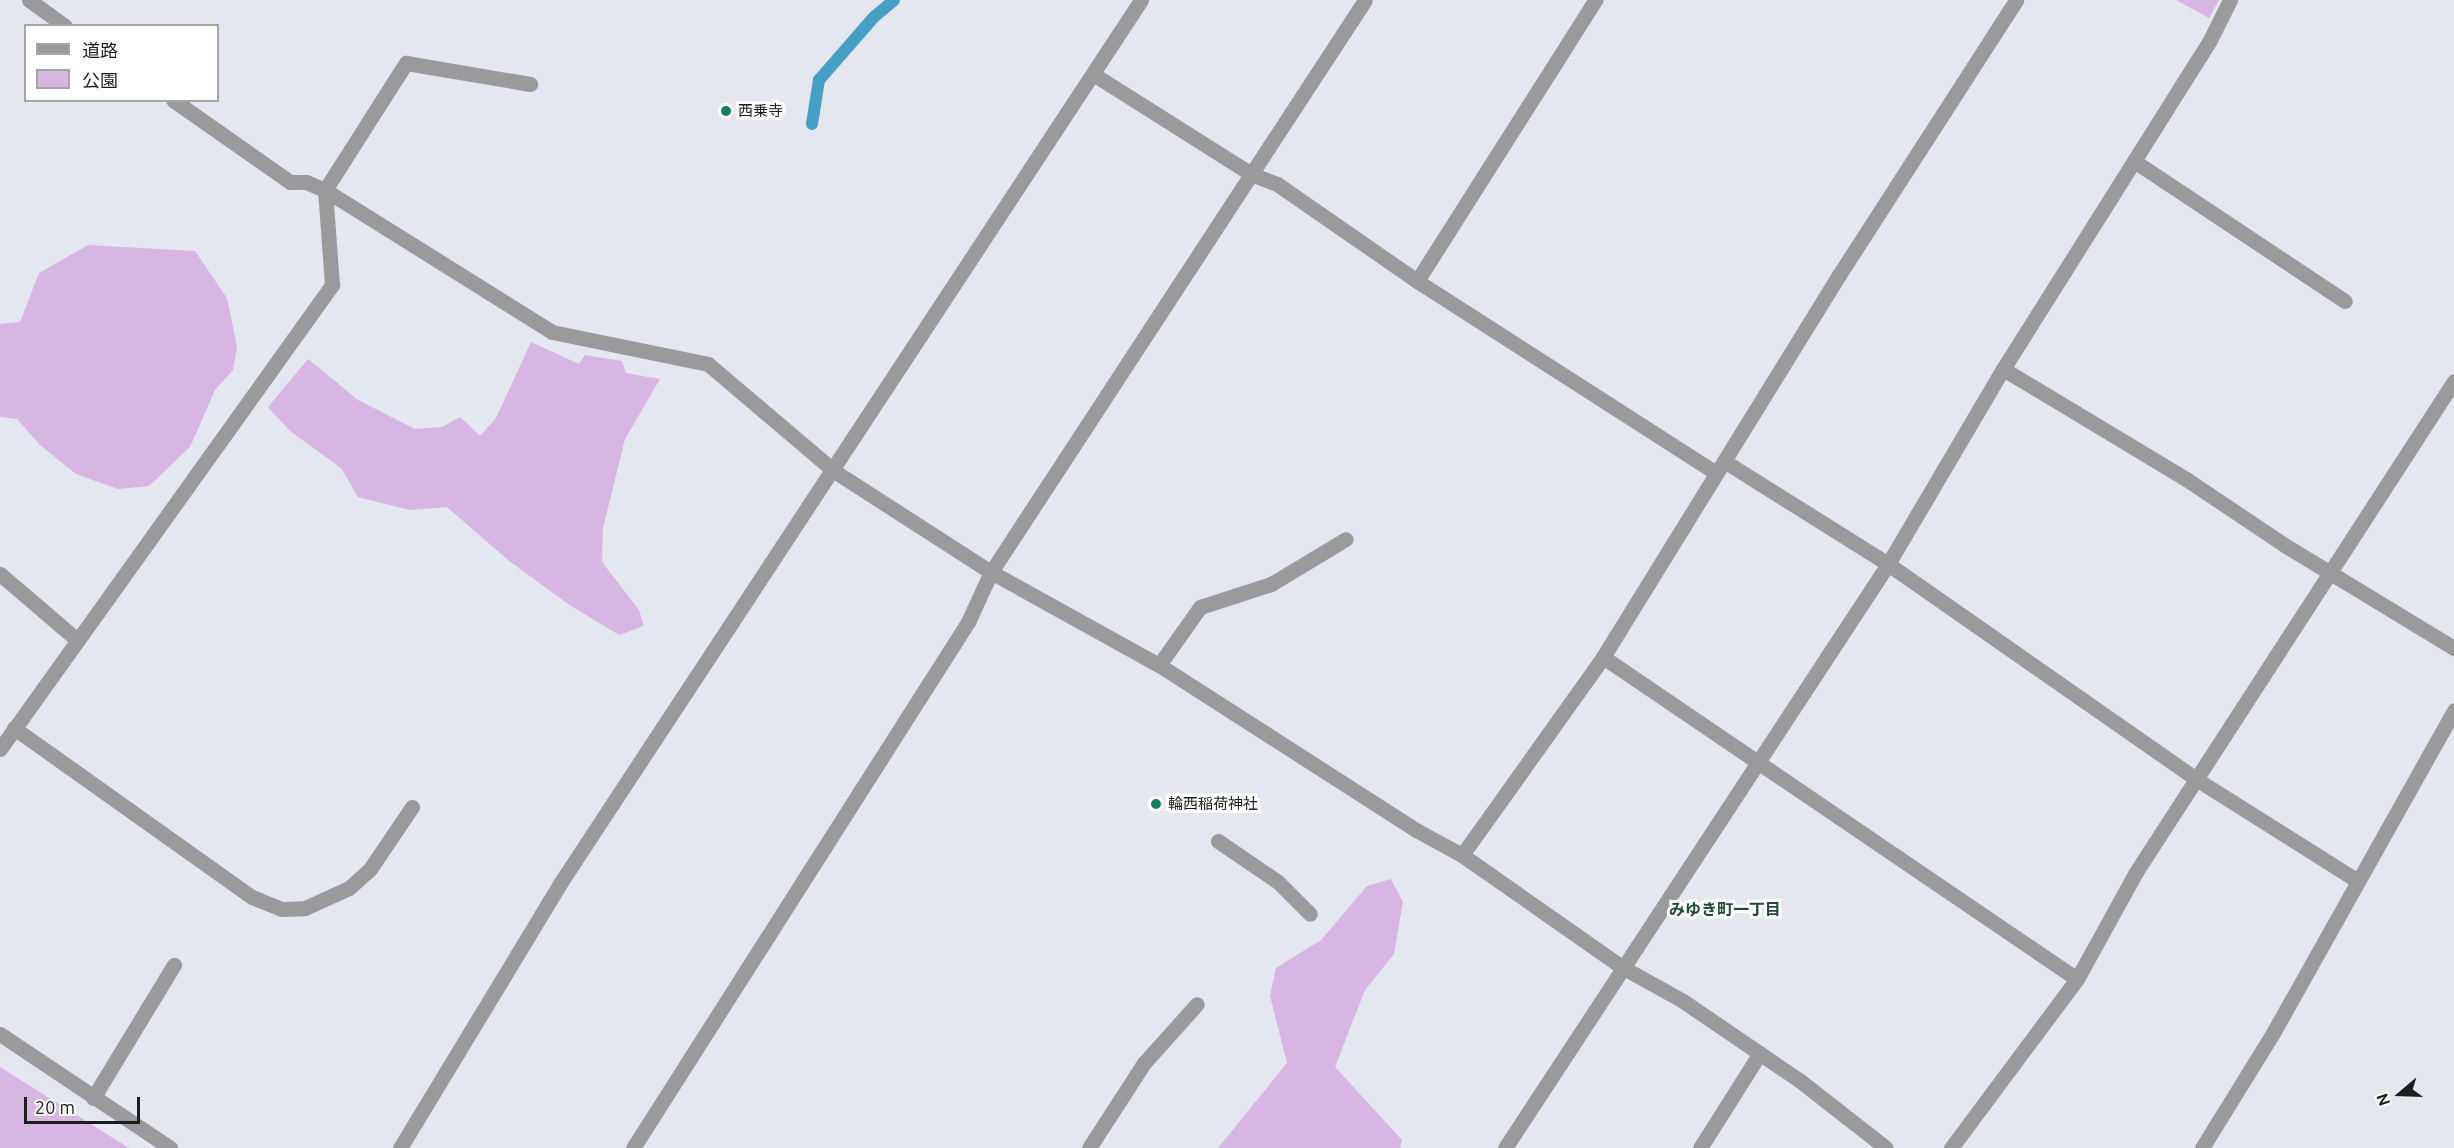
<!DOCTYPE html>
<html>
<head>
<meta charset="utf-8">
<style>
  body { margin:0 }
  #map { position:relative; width:2454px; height:1148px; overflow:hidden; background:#e5e7f0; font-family:Ubuntu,"Noto Sans JP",sans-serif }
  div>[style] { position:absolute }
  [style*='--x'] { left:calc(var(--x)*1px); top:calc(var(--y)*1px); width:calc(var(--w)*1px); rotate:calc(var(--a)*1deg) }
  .green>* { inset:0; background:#d7b6e3 }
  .stream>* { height:12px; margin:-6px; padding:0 6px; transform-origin:6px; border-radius:6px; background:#469fc6 }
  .minor>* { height:15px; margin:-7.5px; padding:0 7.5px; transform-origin:7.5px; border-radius:7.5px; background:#9a9a9d }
  .dots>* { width:16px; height:16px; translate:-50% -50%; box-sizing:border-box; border:3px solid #fff; border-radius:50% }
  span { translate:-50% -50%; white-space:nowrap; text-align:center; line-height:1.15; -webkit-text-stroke:6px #fff; paint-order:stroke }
  .poi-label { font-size:15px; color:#1c1d1f }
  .left { translate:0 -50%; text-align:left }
  .neighbourhood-label { font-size:16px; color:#1b4a38; font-weight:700 }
  .legend { position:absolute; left:24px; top:24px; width:195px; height:78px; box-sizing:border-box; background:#fff; border:2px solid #a4a5a5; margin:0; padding:8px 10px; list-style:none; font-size:18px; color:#1c1d1f }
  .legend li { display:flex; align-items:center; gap:12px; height:30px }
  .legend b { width:30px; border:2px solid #a4a5a5 }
  .north { position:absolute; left:2370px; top:1064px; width:60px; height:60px; -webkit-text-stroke:4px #fff; paint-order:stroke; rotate:251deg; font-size:16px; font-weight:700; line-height:24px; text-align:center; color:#1c1d1f }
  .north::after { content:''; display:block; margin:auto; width:21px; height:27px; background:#1c1d1f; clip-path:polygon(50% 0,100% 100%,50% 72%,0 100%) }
  .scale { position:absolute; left:24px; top:1097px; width:116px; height:27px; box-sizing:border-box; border:3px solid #1c1d1f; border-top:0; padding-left:8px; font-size:18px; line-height:21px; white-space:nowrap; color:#1c1d1f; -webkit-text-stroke:4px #fff; paint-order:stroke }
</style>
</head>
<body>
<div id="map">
  <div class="green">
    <i style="clip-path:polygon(2176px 0,2219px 0,2209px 18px)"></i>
    <i style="clip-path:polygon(88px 245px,195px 251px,227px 298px,237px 347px,233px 370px,215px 390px,190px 447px,149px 486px,118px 489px,76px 474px,40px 445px,17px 419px,0 417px,0 324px,20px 322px,39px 273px)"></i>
    <i style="clip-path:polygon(531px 342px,579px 364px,585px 355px,622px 361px,626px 373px,660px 379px,625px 439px,603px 528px,602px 562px,639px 610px,644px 626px,619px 635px,568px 604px,508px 560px,447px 507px,410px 510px,358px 497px,341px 468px,290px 431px,268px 407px,308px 359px,358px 400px,415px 429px,442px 427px,460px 417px,480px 436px,496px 418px)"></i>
    <i style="clip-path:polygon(1391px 879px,1403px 902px,1394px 954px,1365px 990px,1335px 1067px,1402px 1140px,1400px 1148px,1218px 1148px,1287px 1063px,1270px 996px,1276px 968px,1321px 940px,1367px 886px)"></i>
    <i style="clip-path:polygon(0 1067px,129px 1148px,0 1148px)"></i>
  </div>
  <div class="stream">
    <i style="--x:812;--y:124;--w:45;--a:-81"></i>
    <i style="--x:819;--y:80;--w:84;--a:-48.9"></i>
    <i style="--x:874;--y:17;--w:26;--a:-40"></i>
  </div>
  <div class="minor">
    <i style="--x:29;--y:0;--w:44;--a:35.8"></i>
    <i style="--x:1093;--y:74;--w:187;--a:32.3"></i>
    <i style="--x:1251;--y:174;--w:28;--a:21"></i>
    <i style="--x:1277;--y:184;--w:170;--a:34.7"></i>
    <i style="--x:1417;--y:281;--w:355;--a:32.7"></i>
    <i style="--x:173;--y:100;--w:143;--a:35"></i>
    <i style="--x:290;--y:182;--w:16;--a:0"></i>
    <i style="--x:306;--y:182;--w:21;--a:23"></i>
    <i style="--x:325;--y:190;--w:268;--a:32"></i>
    <i style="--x:552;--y:332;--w:159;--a:11.6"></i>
    <i style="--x:708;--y:364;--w:165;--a:40.3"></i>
    <i style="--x:834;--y:471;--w:187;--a:32.8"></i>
    <i style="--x:991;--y:572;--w:192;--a:29"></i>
    <i style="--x:1159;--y:665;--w:305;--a:32.7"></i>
    <i style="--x:1416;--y:830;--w:52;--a:28.5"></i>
    <i style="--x:1462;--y:855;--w:195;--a:35"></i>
    <i style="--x:1622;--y:967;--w:70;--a:29.1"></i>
    <i style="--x:1683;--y:1001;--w:140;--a:34.3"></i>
    <i style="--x:1799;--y:1080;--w:110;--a:38"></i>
    <i style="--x:2134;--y:161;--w:253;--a:33.6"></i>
    <i style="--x:1417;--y:281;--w:333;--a:-57.6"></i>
    <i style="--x:2003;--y:369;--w:214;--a:31"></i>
    <i style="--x:2186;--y:479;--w:120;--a:33.8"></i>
    <i style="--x:2286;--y:546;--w:197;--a:31.3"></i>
    <i style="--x:1724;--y:461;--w:194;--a:32.1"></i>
    <i style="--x:1888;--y:564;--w:376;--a:34.9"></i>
    <i style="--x:2196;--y:779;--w:191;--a:32.2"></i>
    <i style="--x:0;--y:574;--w:100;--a:40.5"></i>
    <i style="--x:1603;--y:657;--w:573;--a:34.19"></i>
    <i style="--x:1159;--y:665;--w:71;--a:-54.7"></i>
    <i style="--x:1200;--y:607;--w:75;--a:-17.9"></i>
    <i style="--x:1271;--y:584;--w:87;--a:-31"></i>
    <i style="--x:14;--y:728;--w:292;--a:35.4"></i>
    <i style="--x:252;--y:897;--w:31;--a:22"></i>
    <i style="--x:281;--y:909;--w:24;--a:-2"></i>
    <i style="--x:305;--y:908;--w:48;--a:-24.4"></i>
    <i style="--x:349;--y:888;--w:28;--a:-42"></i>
    <i style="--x:370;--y:869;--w:75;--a:-55.9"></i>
    <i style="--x:0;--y:749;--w:571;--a:-54.42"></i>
    <i style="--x:332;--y:285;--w:95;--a:-94.2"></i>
    <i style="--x:325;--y:190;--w:151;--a:-57.5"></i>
    <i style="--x:406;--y:63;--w:126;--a:9.6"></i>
    <i style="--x:1218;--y:841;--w:73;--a:34.3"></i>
    <i style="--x:1278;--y:882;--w:45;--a:45"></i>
    <i style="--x:1462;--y:855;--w:243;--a:-54.5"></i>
    <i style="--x:1603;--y:657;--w:449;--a:-58.3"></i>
    <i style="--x:1839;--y:275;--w:327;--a:-57.2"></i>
    <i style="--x:0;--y:1034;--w:205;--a:33.8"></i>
    <i style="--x:93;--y:1098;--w:156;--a:-58.7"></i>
    <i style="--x:400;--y:1148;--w:311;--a:-58.8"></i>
    <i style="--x:561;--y:882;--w:1056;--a:-56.67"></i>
    <i style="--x:633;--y:1148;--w:624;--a:-57.51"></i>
    <i style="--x:968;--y:622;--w:55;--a:-65.3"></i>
    <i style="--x:991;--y:572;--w:683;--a:-56.82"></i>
    <i style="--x:1089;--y:1148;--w:101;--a:-57.1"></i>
    <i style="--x:1144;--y:1063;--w:79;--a:-48.1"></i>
    <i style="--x:1505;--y:1148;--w:698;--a:-56.74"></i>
    <i style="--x:1888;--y:564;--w:226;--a:-59.5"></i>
    <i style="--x:2003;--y:369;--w:386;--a:-57.8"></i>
    <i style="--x:2209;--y:42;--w:47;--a:-63.4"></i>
    <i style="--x:1700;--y:1148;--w:112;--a:-57.7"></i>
    <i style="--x:1951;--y:1148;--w:211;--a:-53.3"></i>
    <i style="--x:2077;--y:979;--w:122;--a:-61.1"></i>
    <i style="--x:2136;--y:872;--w:585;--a:-57.07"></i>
    <i style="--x:2202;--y:1148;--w:135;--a:-58.3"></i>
    <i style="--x:2273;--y:1033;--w:370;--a:-60.7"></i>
  </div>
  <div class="dots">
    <i style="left:726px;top:111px;background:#0e805d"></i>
    <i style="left:1156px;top:804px;background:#0e805d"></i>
  </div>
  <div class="poi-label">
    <span class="left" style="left:738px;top:111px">西乗寺</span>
    <span class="left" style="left:1168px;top:804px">輪西稲荷神社</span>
  </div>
  <div class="neighbourhood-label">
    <span style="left:1725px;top:909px">みゆき町一丁目</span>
  </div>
  <ul class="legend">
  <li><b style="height:8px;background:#9a9a9d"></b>道路</li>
  <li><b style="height:16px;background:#d7b6e3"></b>公園</li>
  </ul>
  <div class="north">N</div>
  <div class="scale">20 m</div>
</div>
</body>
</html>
